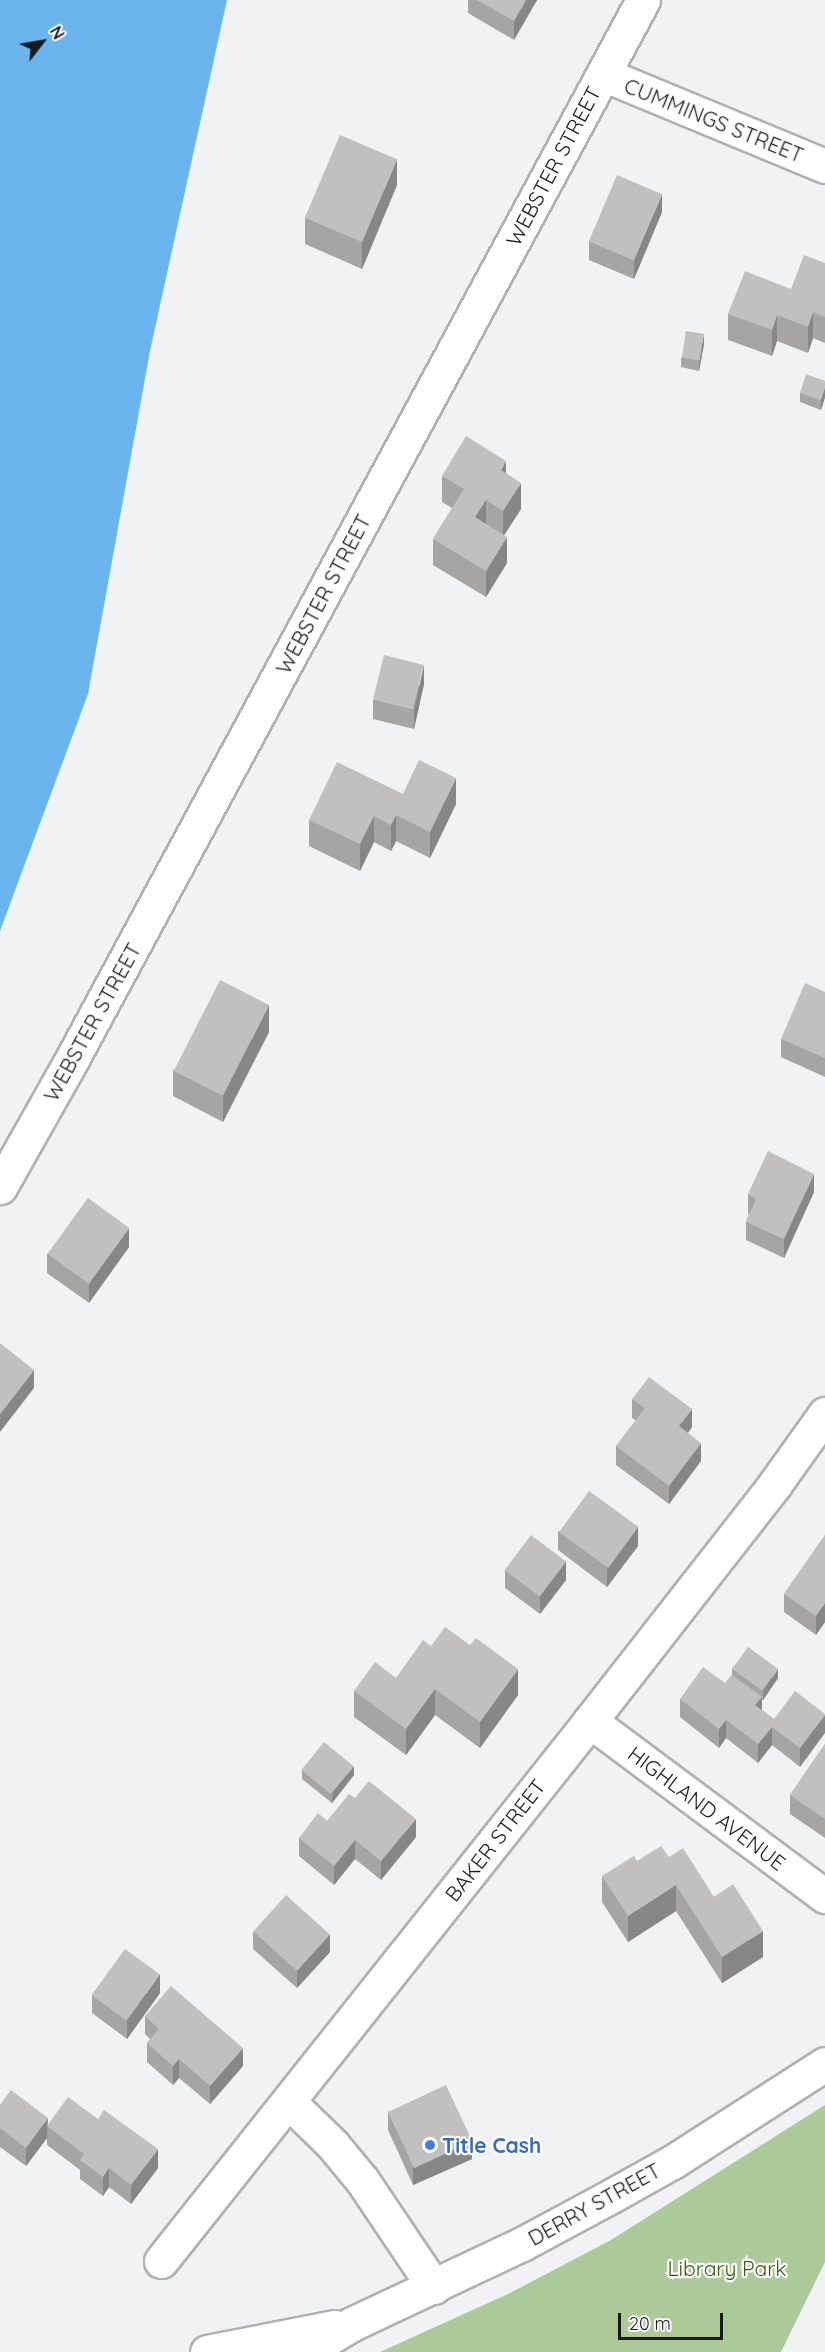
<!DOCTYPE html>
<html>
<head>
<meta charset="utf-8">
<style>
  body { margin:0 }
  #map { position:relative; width:825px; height:2352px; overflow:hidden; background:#f1f2f4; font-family:Quicksand,sans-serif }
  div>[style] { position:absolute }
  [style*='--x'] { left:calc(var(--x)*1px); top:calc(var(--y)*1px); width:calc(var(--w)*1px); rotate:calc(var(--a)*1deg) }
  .green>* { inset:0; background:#acca99 }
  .water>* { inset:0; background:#6bb5ee }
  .roads { filter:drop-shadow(2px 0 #b1b1b3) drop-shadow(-2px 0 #b1b1b3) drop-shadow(0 2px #b1b1b3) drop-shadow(0 -2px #b1b1b3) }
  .minor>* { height:33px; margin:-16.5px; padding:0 16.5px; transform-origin:16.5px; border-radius:16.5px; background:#fff }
  .major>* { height:33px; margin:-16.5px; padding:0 16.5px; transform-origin:16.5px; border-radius:16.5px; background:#fff }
  .wall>* { inset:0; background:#a7a5a4 }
  .shaded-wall>* { inset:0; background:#888686 }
  .building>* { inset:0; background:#c2c0bf; transform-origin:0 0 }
  .dots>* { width:16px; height:16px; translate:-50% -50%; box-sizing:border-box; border:3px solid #fff; border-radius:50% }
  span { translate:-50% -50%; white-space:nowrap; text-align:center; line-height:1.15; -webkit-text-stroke:4.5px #fff; paint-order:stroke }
  .street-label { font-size:21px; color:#1a1a1b }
  .shop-label { font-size:21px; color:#366cbe; font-weight:700 }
  .left { translate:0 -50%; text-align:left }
  .park-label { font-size:21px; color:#355c0e }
  .north { position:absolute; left:12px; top:12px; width:60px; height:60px; -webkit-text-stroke:4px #fff; paint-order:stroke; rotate:59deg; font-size:16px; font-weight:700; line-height:24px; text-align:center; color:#1a1a1b }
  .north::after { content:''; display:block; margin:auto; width:21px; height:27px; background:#1a1a1b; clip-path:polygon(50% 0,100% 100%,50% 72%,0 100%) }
  .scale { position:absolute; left:618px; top:2313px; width:105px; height:27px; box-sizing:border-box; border:3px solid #1a1a1b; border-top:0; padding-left:8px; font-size:18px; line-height:21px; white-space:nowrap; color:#1a1a1b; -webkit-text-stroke:4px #fff; paint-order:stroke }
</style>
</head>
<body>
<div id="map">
  <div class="green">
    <i style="clip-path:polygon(825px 2105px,825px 2262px,781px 2352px,380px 2352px,510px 2293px,611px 2240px)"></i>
  </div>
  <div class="water">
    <i style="clip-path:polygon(0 0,227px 0,150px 351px,88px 694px,0 931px)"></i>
  </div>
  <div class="roads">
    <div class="minor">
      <i style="--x:603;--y:74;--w:240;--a:22.5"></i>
      <i style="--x:0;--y:1187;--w:145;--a:-60.6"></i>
      <i style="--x:71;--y:1061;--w:1205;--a:-61.67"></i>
      <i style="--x:590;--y:1721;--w:293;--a:36.7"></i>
      <i style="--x:289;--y:2102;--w:62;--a:44.3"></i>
      <i style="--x:333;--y:2145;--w:45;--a:50.4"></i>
      <i style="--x:362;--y:2180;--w:129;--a:56.1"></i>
      <i style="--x:161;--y:2261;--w:690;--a:-51.53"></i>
      <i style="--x:590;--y:1721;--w:301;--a:-52"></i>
      <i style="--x:775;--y:1484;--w:86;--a:-54.5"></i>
    </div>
    <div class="major">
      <i style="--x:207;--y:2352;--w:130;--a:-11.1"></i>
      <i style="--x:306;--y:2352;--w:54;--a:-31.3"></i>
      <i style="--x:352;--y:2324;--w:188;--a:-25.2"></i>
      <i style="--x:522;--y:2244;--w:103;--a:-28.3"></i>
      <i style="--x:613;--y:2195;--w:70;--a:-29.1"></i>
      <i style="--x:674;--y:2161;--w:179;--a:-32.7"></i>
    </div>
  </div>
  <div class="wall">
    <i style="clip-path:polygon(468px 0,537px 0,514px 40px,468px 13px)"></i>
    <i style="clip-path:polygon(397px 185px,362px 269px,305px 244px,305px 218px)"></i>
    <i style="clip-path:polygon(662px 212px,634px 279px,589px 260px,589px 241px)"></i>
    <i style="clip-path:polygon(825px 263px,825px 343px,813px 338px,808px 353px,777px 341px,772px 356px,728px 340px,728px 314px,791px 289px)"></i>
    <i style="clip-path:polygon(704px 344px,699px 371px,681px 367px,681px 358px)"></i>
    <i style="clip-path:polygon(825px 381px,825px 397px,821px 410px,800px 402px,800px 393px)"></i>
    <i style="clip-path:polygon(506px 473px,521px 509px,504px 535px,507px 563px,486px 597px,433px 565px,433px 539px,452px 508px,442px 502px,442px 476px)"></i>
    <i style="clip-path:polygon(424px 684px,414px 729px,373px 719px,373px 700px)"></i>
    <i style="clip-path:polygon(403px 794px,456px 804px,430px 858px,396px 841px,391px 851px,374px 842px,360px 871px,309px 846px,309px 820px)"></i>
    <i style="clip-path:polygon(825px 992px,825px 1077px,781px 1057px,781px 1039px)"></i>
    <i style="clip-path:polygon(269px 1032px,223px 1122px,173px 1096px,173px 1070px)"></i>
    <i style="clip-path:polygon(814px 1192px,784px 1258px,746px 1240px,746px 1222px,749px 1214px,748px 1213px,748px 1194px)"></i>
    <i style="clip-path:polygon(129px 1247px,89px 1303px,47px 1273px,47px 1254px)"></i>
    <i style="clip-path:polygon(632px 1399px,692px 1427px,688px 1433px,701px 1461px,669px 1504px,616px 1465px,616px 1446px,636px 1420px,632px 1418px)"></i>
    <i style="clip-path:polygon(558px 1531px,638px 1546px,607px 1587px,558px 1550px)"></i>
    <i style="clip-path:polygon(825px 1535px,825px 1622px,816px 1635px,784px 1612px,784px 1594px)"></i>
    <i style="clip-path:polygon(505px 1570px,566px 1580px,540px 1614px,505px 1588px)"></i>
    <i style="clip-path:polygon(431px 1646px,518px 1695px,480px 1748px,435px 1715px,406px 1755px,354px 1717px,354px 1691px,396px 1678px)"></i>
    <i style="clip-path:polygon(732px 1669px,778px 1678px,763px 1700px,762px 1700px,762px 1710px,774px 1719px,825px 1714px,800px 1767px,772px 1745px,758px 1763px,726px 1738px,719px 1748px,680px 1717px,680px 1699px,725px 1683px,732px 1675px)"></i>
    <i style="clip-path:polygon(825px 1744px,825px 1838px,790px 1814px,790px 1795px)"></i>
    <i style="clip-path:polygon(302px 1770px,354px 1775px,332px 1803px,302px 1779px)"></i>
    <i style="clip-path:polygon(355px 1798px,416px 1837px,381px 1880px,355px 1859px,334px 1885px,299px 1856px,299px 1838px,327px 1821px)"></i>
    <i style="clip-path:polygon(669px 1857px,714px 1897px,763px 1957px,722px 1983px,676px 1911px,628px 1942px,602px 1902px,602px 1876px,637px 1861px)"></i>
    <i style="clip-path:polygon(253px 1931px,330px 1952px,297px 1988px,253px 1949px)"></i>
    <i style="clip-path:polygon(160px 1993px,127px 2039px,92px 2013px,92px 1995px)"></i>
    <i style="clip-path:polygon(145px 2016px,243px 2066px,210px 2104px,179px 2078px,173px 2085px,147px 2062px,147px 2043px,150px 2039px,145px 2034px)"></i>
    <i style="clip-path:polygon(0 2105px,48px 2125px,158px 2168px,131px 2204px,109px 2187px,103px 2196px,80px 2179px,80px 2170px,47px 2145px,47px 2138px,26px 2166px,0 2147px)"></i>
    <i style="clip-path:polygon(388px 2111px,472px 2159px,413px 2185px,388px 2130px)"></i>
  </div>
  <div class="shaded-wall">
    <i style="clip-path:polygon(526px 0,537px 0,514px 40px,514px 21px)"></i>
    <i style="clip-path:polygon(397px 159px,397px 185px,362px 269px,362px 243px)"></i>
    <i style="clip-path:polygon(662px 194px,662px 212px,634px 279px,634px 260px)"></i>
    <i style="clip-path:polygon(813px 312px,813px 338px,808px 353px,808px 327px)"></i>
    <i style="clip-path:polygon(777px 315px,777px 341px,772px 356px,772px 330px)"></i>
    <i style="clip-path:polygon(704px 334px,704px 344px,699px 371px,699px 361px)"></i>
    <i style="clip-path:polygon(825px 388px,825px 397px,821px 410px,821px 400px)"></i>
    <i style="clip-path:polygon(506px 461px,506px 487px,501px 470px)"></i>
    <i style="clip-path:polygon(521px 483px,521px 509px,503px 537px,503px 511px)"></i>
    <i style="clip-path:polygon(486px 500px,486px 526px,475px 517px)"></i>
    <i style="clip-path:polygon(507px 537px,507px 563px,486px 597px,486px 571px)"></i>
    <i style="clip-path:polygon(424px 665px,424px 684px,414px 729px,414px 710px)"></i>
    <i style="clip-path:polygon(456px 778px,456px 804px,430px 858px,430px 832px)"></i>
    <i style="clip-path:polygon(396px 815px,396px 841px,391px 851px,391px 825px)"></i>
    <i style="clip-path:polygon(374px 816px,374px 842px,360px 871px,360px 844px)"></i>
    <i style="clip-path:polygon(269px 1005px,269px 1032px,223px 1122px,223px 1096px)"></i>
    <i style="clip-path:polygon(814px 1174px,814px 1192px,784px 1258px,784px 1239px)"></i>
    <i style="clip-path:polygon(129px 1228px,129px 1247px,89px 1303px,89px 1284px)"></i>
    <i style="clip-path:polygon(34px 1370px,34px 1388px,0 1432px,0 1414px)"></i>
    <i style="clip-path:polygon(692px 1409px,692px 1427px,679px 1445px,679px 1426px)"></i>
    <i style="clip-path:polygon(701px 1443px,701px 1461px,669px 1504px,669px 1486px)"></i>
    <i style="clip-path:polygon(638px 1527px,638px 1546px,607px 1587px,607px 1568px)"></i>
    <i style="clip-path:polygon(566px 1561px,566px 1580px,540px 1614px,540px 1596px)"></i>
    <i style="clip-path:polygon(825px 1603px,825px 1622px,816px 1635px,816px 1616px)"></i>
    <i style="clip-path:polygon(518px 1669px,518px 1695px,480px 1748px,480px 1722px)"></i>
    <i style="clip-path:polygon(778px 1669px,778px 1678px,763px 1700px,763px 1691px)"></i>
    <i style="clip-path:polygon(435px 1689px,435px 1715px,406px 1755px,406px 1729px)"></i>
    <i style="clip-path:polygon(762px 1697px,762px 1716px,755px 1705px)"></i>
    <i style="clip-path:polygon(825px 1715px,825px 1733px,800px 1767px,800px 1748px)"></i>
    <i style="clip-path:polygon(726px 1720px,726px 1738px,719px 1748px,719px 1729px)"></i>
    <i style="clip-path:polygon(772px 1727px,772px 1745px,758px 1763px,758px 1744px)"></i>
    <i style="clip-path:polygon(354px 1766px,354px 1775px,332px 1803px,332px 1793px)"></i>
    <i style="clip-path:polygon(416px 1819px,416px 1837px,381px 1880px,381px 1861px)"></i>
    <i style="clip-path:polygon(355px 1840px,355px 1859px,334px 1885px,334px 1866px)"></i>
    <i style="clip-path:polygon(676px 1885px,676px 1911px,628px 1942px,628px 1916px)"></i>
    <i style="clip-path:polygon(763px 1931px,763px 1957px,722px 1983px,722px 1957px)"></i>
    <i style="clip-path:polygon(330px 1934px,330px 1952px,297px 1988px,297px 1970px)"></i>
    <i style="clip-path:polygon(160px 1974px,160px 1993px,127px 2039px,127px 2021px)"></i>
    <i style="clip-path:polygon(243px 2048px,243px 2066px,210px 2104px,210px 2086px)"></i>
    <i style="clip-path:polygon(179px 2059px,179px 2078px,173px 2085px,173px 2066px)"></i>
    <i style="clip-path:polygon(48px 2118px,47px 2138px,26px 2166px,26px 2148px)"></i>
    <i style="clip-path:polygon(472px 2141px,472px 2159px,413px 2185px,413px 2167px)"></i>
    <i style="clip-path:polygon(158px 2149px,158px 2168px,131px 2204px,131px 2185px)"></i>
    <i style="clip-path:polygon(109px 2168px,109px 2187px,103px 2196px,103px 2177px)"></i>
  </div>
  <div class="building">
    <i style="clip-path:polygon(477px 0,526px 0,514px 21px)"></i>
    <i style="left:340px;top:135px;width:62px;height:90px;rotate:23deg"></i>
    <i style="left:617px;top:175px;width:49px;height:72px;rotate:23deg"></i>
    <i style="clip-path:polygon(804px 255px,825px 263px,825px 317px,813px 312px,808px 327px,777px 315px,772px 330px,728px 314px,745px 271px,791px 289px)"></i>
    <i style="left:686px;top:331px;width:18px;height:27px;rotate:9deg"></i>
    <i style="clip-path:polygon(806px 374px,825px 381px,825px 388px,821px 400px,800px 393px)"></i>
    <i style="clip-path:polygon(466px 436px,506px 461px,501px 470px,521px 483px,503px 511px,486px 500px,475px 517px,507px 537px,486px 571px,433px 539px,464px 489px,442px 476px)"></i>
    <i style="left:384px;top:655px;width:41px;height:46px;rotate:14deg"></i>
    <i style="clip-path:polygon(419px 760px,456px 778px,430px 832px,396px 815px,391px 825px,374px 816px,360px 844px,309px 820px,337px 762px,403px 794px)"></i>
    <i style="left:220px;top:980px;width:55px;height:102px;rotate:27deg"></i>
    <i style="clip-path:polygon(805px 983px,825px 992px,825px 1058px,781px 1039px)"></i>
    <i style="clip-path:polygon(768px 1151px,814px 1174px,784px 1239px,746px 1222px,756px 1199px,748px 1194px)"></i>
    <i style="left:88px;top:1198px;width:51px;height:69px;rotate:36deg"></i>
    <i style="clip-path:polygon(0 1343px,34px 1370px,0 1414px)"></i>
    <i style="clip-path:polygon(649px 1377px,692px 1409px,679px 1426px,701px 1443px,669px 1486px,616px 1446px,645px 1408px,632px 1399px)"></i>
    <i style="left:589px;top:1491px;width:61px;height:51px;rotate:36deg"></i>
    <i style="left:531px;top:1535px;width:44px;height:44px;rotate:37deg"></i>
    <i style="clip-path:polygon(825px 1535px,825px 1603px,816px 1616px,784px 1594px)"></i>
    <i style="clip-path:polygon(445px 1627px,470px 1645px,476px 1638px,518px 1669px,480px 1722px,435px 1689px,406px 1729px,354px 1691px,375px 1662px,396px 1678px,423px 1640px,431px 1646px)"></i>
    <i style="left:748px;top:1647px;width:37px;height:27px;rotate:36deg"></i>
    <i style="clip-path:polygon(703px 1667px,725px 1683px,732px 1675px,762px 1697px,755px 1705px,774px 1719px,795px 1691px,825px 1714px,825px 1715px,800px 1748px,772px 1727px,758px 1744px,726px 1720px,719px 1729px,680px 1699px)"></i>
    <i style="left:324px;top:1742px;width:38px;height:36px;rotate:39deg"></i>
    <i style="clip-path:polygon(825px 1744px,825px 1819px,790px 1795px)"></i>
    <i style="clip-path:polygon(369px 1781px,416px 1819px,381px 1861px,355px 1840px,334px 1866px,299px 1838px,318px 1813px,327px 1821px,349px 1794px,355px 1798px)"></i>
    <i style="clip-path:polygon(661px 1846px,669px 1857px,683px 1848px,714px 1897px,733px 1884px,763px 1931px,722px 1957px,676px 1885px,628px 1916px,602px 1876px,634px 1856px,637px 1861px)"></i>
    <i style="left:286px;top:1895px;width:59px;height:49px;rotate:42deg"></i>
    <i style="left:125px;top:1949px;width:43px;height:57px;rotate:36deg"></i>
    <i style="clip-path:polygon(171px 1986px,243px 2048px,210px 2086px,179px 2059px,173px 2066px,147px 2043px,159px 2029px,145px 2016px)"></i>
    <i style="left:446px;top:2085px;width:62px;height:64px;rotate:65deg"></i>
    <i style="clip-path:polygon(11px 2090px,48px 2118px,26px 2148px,0 2128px,0 2105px)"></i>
    <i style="clip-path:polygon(68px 2097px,98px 2119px,104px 2110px,158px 2149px,131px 2185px,109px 2168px,103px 2177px,80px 2160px,84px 2154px,47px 2126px)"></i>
  </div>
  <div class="dots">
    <i style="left:430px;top:2145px;background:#3f7fe0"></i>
  </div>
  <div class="street-label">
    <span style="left:714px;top:120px;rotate:22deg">CUMMINGS STREET</span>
    <span style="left:553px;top:166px;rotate:-62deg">WEBSTER STREET</span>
    <span style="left:323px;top:594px;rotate:-62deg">WEBSTER STREET</span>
    <span style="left:92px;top:1022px;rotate:-61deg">WEBSTER STREET</span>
    <span style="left:707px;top:1808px;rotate:37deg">HIGHLAND AVENUE</span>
    <span style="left:495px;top:1840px;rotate:-52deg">BAKER STREET</span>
    <span style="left:594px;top:2204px;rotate:-29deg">DERRY STREET</span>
  </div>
  <div class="shop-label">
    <span class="left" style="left:442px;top:2145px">Title Cash</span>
  </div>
  <div class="park-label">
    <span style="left:727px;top:2268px">Library Park</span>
  </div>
  <div class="north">N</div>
  <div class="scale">20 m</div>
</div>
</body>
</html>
